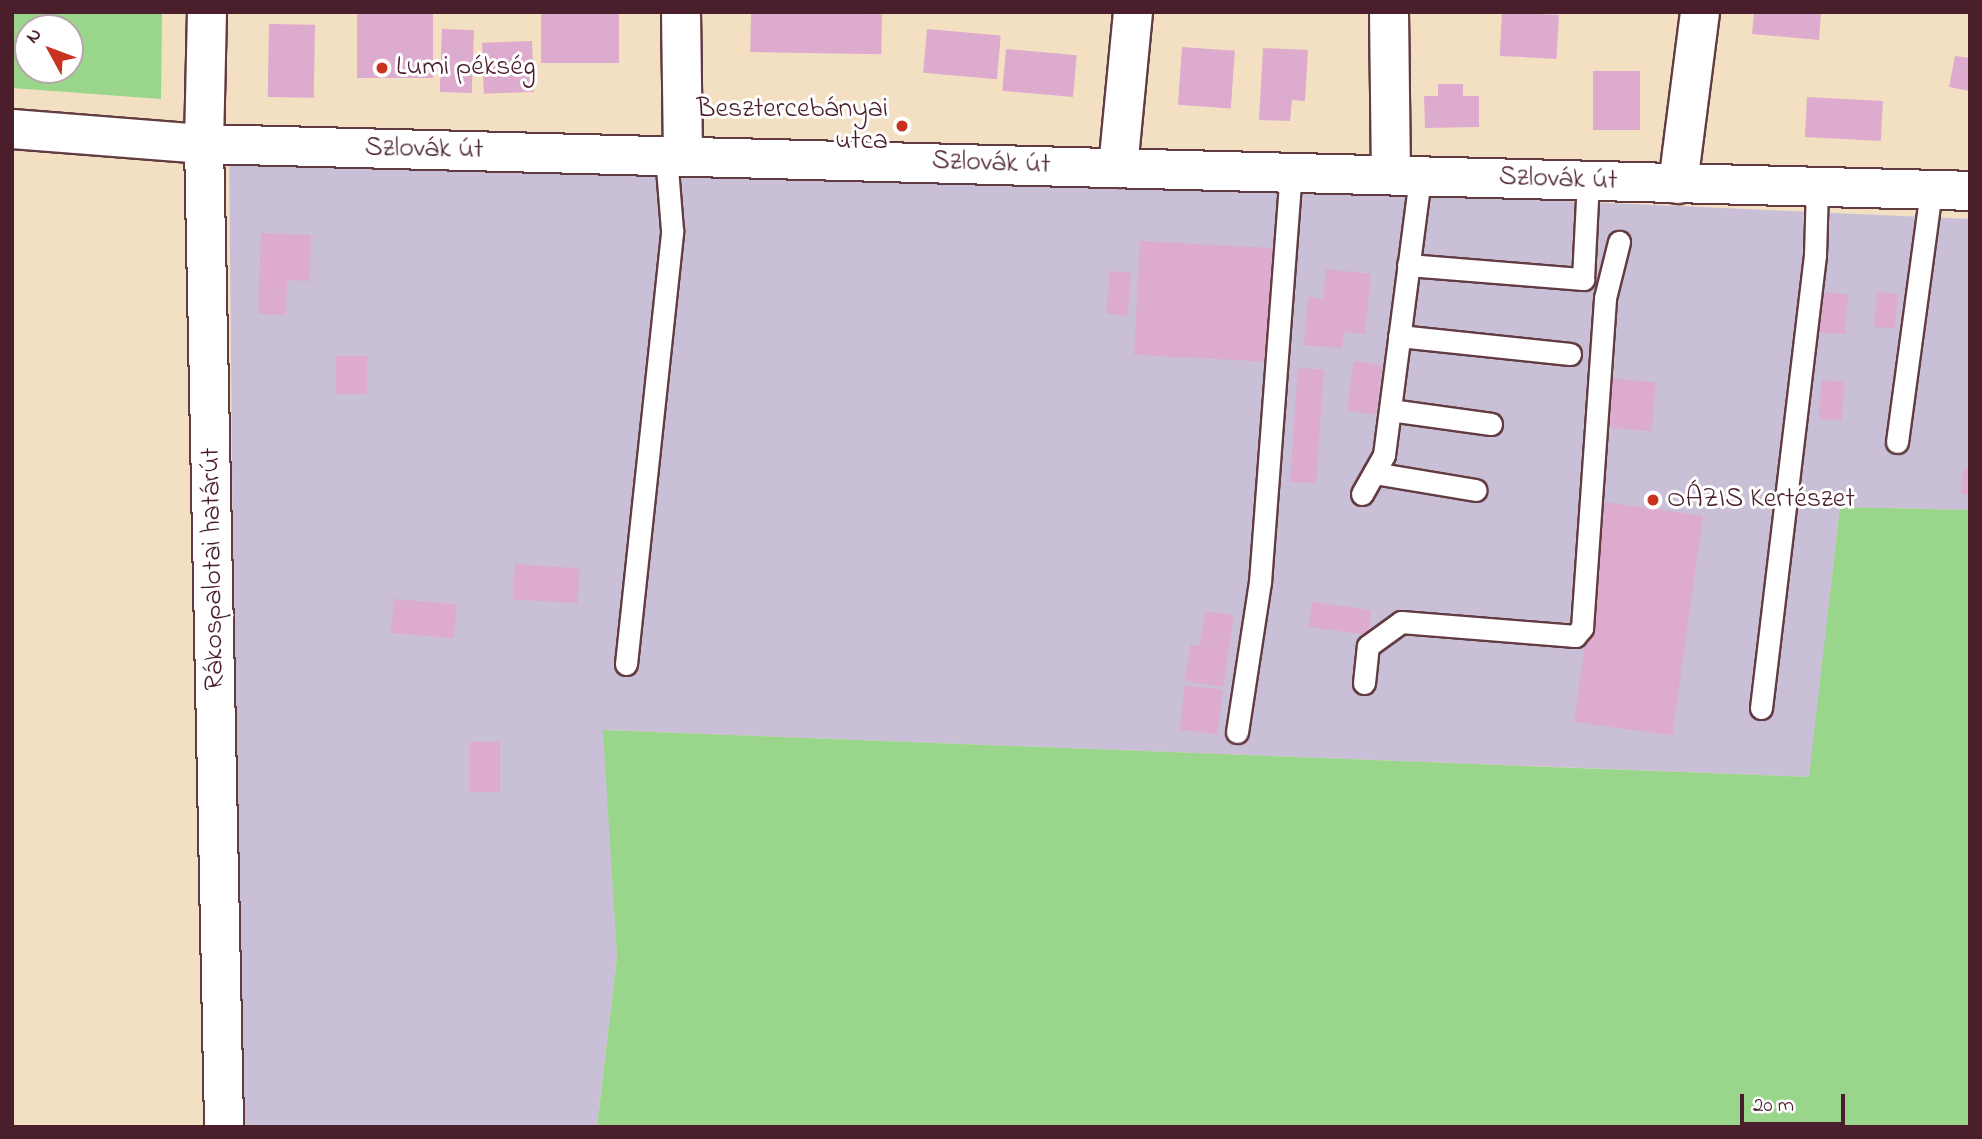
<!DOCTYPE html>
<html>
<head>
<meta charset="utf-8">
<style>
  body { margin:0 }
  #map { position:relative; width:1982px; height:1139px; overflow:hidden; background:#f3e0c3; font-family:"Indie Flower",sans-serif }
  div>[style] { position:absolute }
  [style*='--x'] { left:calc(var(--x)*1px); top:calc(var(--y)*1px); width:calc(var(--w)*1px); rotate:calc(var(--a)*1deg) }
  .industrial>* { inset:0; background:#c9bfd7 }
  .green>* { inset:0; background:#99d68b }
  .building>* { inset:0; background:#dcabcd; transform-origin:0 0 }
  .roads { filter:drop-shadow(2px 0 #633c42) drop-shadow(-2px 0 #633c42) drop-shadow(0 2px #633c42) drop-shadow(0 -2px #633c42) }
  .service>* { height:21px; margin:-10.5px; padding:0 10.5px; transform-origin:10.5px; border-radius:10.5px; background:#fff }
  .minor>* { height:38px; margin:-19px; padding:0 19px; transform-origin:19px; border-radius:19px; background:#fff }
  .tertiary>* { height:38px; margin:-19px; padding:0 19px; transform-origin:19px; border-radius:19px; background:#fff }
  .secondary>* { height:38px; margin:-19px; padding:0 19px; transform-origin:19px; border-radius:19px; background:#fff }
  .dots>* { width:19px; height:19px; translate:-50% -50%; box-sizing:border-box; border:4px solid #fff; border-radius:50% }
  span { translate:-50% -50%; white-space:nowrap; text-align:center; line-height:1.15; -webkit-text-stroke:6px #fff; paint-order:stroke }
  .poi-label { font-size:28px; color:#4a1f2b }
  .left { translate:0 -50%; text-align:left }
  .right { translate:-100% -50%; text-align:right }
  .street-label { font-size:28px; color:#4a1f2b }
  .frame { position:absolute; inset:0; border:14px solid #4a1f2b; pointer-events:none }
  .north { position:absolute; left:14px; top:14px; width:70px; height:70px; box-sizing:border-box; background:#fff; border:2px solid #b7a5aa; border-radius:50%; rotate:311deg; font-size:19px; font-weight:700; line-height:28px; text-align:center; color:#4a1f2b }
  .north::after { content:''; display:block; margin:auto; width:24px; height:32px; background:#c8321e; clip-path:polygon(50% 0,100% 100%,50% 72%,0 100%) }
  .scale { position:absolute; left:1740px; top:1094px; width:105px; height:32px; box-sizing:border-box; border:4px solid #4a1f2b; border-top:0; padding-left:9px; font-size:21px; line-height:24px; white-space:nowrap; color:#4a1f2b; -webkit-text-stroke:5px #fff; paint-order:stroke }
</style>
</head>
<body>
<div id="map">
  <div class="industrial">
    <i style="clip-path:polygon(229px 142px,1970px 219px,1970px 510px,1840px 507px,1810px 777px,604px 730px,617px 957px,597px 1127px,243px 1127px,237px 1008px)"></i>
  </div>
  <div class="green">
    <i style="clip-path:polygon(evenodd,12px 12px,162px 12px,161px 99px,12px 88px,12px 12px,28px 28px,70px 28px,70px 70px,28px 70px,28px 28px)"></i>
    <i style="clip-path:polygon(1840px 507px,1970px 510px,1970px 1127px,597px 1127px,617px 957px,603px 730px,1809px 777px)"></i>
  </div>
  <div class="building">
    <i style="left:357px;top:12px;width:76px;height:66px"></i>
    <i style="left:541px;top:12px;width:78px;height:51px"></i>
    <i style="left:751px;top:12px;width:131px;height:40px;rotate:1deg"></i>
    <i style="left:1502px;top:12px;width:57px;height:44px;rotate:3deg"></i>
    <i style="clip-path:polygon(1754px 12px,1821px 12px,1819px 40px,1752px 34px)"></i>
    <i style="left:269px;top:24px;width:46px;height:73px;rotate:1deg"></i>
    <i style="left:442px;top:29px;width:32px;height:63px;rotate:2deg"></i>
    <i style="left:927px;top:29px;width:74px;height:44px;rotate:5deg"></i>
    <i style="left:532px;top:41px;width:51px;height:50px;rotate:88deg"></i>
    <i style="left:1182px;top:47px;width:53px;height:58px;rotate:4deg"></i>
    <i style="clip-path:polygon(1263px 48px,1308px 50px,1305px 101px,1292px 100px,1290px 121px,1259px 120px)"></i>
    <i style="left:1006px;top:49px;width:71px;height:42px;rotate:5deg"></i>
    <i style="clip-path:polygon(1955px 56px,1970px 58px,1970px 91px,1949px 87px)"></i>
    <i style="left:1593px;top:71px;width:47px;height:59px"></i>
    <i style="clip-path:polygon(1438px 84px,1463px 84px,1463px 96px,1479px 96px,1479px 127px,1425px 128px,1424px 96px,1438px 96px)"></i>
    <i style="left:1807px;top:97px;width:76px;height:40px;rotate:3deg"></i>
    <i style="clip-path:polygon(261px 233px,311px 235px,310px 281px,287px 280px,286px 315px,258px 314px)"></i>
    <i style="left:1140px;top:241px;width:133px;height:114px;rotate:3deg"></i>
    <i style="clip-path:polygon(1326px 269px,1371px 274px,1365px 334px,1344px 332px,1342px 348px,1304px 345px,1308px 297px,1323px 299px)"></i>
    <i style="left:1110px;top:271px;width:21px;height:43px;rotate:5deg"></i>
    <i style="left:1817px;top:292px;width:31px;height:40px;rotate:4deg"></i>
    <i style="left:1877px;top:292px;width:21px;height:35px;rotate:5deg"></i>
    <i style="left:336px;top:356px;width:31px;height:38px"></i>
    <i style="left:1354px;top:361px;width:29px;height:50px;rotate:8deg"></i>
    <i style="left:1298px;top:368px;width:26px;height:114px;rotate:4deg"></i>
    <i style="left:1606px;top:378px;width:50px;height:49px;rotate:5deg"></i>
    <i style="left:1822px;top:380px;width:23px;height:39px;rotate:5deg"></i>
    <i style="clip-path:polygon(1963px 469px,1970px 469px,1970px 494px,1961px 494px)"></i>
    <i style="left:1605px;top:502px;width:99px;height:222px;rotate:8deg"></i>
    <i style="left:515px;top:564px;width:65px;height:35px;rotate:4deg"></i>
    <i style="left:394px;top:599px;width:63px;height:34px;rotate:5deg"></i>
    <i style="left:1312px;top:602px;width:60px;height:25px;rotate:8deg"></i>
    <i style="clip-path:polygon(1205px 611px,1234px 615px,1223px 687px,1185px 681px,1191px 644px,1200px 646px)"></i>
    <i style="left:1185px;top:685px;width:38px;height:45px;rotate:7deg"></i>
    <i style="left:470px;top:742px;width:30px;height:50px"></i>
  </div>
  <div class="roads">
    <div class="service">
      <i style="--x:1408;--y:265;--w:176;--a:4.6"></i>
      <i style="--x:1583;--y:279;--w:98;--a:-87.1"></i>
      <i style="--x:1399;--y:336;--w:172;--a:6"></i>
      <i style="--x:1390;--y:410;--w:102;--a:7.9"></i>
      <i style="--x:1897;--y:442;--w:254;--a:-82.3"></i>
      <i style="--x:1374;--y:473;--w:103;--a:9.5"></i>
      <i style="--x:1362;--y:494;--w:45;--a:-60.6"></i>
      <i style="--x:1384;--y:455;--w:281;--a:-82.6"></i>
      <i style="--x:626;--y:664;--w:436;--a:-83.9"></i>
      <i style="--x:672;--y:230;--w:75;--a:-94.6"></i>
      <i style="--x:1364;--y:683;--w:37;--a:-84"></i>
      <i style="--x:1368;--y:646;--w:41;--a:-36"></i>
      <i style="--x:1401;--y:622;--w:175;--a:4.6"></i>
      <i style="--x:1575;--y:636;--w:11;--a:-49"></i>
      <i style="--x:1582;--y:628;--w:331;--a:-86"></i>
      <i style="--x:1605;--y:298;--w:58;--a:-76"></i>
      <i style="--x:1761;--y:708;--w:456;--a:-83.2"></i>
      <i style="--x:1815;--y:255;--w:69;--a:-88.3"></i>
      <i style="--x:1237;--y:732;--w:152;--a:-81.3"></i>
      <i style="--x:1260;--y:582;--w:411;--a:-85.7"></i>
    </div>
    <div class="minor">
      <i style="--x:681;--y:12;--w:143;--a:89.2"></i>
      <i style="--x:1389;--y:12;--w:162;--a:89.3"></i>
      <i style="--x:204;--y:144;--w:132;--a:-88.7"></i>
      <i style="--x:1118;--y:168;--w:157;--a:-84.5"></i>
      <i style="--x:1678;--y:184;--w:173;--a:-82.7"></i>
    </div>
    <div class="tertiary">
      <i style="--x:12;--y:129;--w:193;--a:4.5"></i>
      <i style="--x:204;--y:144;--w:983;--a:88.83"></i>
    </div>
    <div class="secondary">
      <i style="--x:204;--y:144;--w:1767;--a:1.52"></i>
    </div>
  </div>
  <div class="dots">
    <i style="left:382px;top:68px;background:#c8321e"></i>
    <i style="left:902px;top:126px;background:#c8321e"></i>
    <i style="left:1653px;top:500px;background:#c8321e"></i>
  </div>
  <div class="poi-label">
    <span class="left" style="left:396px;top:68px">Lumi pékség</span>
    <span class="right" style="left:888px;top:126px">Besztercebányai<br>utca</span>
    <span class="left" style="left:1667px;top:500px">OÁZIS Kertészet</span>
  </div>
  <div class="street-label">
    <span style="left:424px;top:150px;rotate:1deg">Szlovák út</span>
    <span style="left:991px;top:164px;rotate:2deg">Szlovák út</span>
    <span style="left:1558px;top:180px;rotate:2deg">Szlovák út</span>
    <span style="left:214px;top:569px;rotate:-91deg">Rákospalotai határút</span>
  </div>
  <div class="frame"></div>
  <div class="north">N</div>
  <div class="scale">20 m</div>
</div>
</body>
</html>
